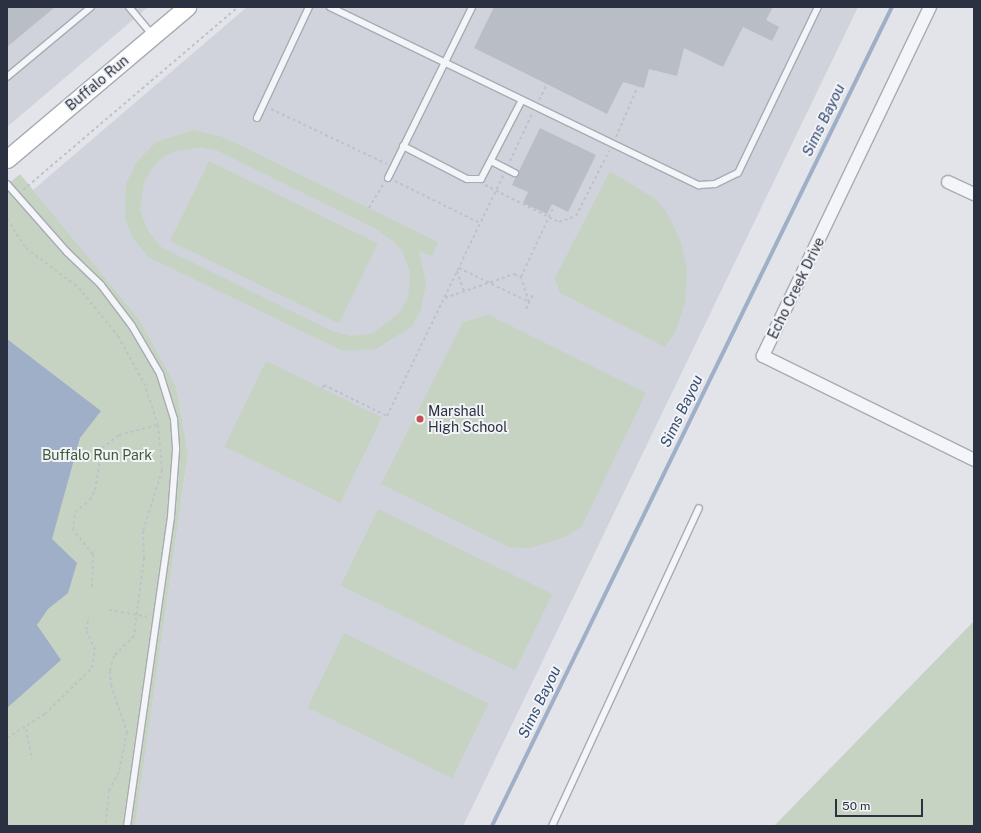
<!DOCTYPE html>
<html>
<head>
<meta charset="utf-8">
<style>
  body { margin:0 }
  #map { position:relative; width:981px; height:833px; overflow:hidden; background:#e2e4e9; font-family:"Public Sans",sans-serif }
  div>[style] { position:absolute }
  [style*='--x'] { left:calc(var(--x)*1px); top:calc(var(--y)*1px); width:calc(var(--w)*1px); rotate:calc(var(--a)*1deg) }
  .built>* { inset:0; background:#d0d3db }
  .green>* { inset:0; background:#c6d3c3; transform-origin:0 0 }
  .water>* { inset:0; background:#9fafc7 }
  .stream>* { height:3.5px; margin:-1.75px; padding:0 1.75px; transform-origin:1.75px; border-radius:1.75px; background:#9fafc7 }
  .building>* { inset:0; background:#b9bdc6 }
  .path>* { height:2px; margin-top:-1px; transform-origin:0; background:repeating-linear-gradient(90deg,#c0c2c8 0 3px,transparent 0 6px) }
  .roads { filter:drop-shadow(1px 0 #a7abb3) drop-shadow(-1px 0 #a7abb3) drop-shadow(0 1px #a7abb3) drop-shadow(0 -1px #a7abb3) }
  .lane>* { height:6px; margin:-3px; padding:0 3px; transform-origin:3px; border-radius:3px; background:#f4f5f8 }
  .street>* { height:12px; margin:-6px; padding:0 6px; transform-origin:6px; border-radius:6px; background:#f4f5f8 }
  .secondary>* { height:17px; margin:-8.5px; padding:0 8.5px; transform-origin:8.5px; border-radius:8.5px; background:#fff }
  .dots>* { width:11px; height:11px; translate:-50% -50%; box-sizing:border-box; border:2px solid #f1f3f7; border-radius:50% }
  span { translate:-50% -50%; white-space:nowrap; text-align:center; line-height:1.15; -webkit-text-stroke:4px #f1f3f7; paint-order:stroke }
  .street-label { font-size:14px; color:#2b3140 }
  .poi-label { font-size:14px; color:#2b3140 }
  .left { translate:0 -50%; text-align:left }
  .park-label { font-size:14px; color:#3d5b39 }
  .water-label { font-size:15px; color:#374d72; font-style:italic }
  .frame { position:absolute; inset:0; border:8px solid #2b3140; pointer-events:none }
  .scale { position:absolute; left:835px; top:799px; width:88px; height:18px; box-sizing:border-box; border:2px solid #2b3140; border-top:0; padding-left:5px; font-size:12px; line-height:14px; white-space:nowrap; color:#2b3140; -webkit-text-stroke:3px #f1f3f7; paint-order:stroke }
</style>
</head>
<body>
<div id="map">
  <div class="built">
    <i style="clip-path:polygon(7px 7px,148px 7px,7px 127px)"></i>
    <i style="clip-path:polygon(247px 7px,858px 7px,463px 826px,135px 826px,188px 453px,176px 386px,139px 319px,33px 190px)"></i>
  </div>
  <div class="green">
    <i style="clip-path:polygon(evenodd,193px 130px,223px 137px,438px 242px,432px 256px,419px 251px,426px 283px,421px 310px,411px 327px,376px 349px,343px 351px,148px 257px,132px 237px,125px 218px,126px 184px,136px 163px,156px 142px,193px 130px,200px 147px,216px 150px,376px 229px,395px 243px,402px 251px,410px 273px,408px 297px,399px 313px,373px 333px,351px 336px,332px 331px,161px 247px,148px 231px,140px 210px,144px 182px,155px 164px,165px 156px,175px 151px,200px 147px)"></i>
    <i style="left:209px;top:161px;width:188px;height:89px;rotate:26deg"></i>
    <i style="clip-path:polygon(610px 171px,657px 200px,667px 213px,680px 240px,687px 269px,685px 302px,676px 331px,665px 347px,560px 293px,555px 278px)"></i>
    <i style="clip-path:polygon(20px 174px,139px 319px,176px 386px,188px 453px,135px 826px,7px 826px,7px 185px)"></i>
    <i style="clip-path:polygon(489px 315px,646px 393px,582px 526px,567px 536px,530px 548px,509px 547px,381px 484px,463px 322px)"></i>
    <i style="left:266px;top:361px;width:129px;height:95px;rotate:26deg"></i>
    <i style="left:378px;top:509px;width:194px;height:85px;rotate:26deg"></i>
    <i style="clip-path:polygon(974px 621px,974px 826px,774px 826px)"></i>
    <i style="left:344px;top:633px;width:161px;height:83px;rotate:26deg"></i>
  </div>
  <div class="water">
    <i style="clip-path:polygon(7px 339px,101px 411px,80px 438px,52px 539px,77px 563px,68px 593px,48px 609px,37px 625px,61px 660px,7px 708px)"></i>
  </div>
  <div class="stream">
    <i style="--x:492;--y:826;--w:911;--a:-63.97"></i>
  </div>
  <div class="building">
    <i style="clip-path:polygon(7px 7px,55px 7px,7px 47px)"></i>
    <i style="clip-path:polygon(494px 7px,773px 7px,766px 20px,779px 27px,772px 41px,743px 27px,723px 67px,684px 48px,677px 76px,649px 69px,644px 88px,623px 82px,607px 114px,474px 48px)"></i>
    <i style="clip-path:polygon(540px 128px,596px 155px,568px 212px,552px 204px,547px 214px,523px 203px,528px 192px,512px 185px)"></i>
  </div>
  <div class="path">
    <i style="--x:539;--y:100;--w:18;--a:-63"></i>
    <i style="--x:271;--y:109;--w:128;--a:25.4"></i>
    <i style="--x:616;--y:137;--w:56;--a:-66.7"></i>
    <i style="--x:510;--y:161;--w:52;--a:-64.9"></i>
    <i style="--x:395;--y:181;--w:95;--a:26.3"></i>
    <i style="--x:485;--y:185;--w:83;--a:26.6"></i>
    <i style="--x:559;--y:222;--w:18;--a:-19"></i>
    <i style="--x:576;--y:216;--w:73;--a:-63.1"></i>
    <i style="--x:23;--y:190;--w:282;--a:-40.4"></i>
    <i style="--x:369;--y:208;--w:27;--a:-59"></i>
    <i style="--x:7;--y:219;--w:35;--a:57"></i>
    <i style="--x:26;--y:248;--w:66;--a:37"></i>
    <i style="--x:79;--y:288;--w:62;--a:50.9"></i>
    <i style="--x:118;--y:336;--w:54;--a:61"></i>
    <i style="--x:144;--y:383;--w:44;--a:71.6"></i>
    <i style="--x:158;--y:425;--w:45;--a:84.9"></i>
    <i style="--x:162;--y:470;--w:64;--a:107.3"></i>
    <i style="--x:143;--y:531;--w:27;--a:88"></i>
    <i style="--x:144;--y:558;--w:79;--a:97.3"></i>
    <i style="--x:134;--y:636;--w:28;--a:135"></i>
    <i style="--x:114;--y:656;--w:16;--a:105"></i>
    <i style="--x:110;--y:671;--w:14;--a:86"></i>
    <i style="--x:111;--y:685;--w:50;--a:71.2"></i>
    <i style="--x:127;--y:732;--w:41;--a:101.3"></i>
    <i style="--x:119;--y:772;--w:21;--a:119"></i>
    <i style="--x:109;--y:790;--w:36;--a:96"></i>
    <i style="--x:459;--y:268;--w:78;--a:25.9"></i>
    <i style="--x:529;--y:302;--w:26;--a:-108"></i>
    <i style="--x:521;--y:277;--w:76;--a:-65.1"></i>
    <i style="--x:457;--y:271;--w:21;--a:71"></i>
    <i style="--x:445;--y:298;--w:73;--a:-19.2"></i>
    <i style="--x:514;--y:274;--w:8;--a:23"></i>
    <i style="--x:526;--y:309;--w:17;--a:-65"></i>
    <i style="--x:322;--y:388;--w:4;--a:-56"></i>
    <i style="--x:324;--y:385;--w:70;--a:26.2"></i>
    <i style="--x:387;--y:416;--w:267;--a:-64.2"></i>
    <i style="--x:92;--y:587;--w:33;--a:-88"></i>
    <i style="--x:93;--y:554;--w:31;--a:-130"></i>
    <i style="--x:73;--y:530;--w:18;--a:-84"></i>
    <i style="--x:75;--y:512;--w:19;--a:-39"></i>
    <i style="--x:90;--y:500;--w:11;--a:-63"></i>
    <i style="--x:95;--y:490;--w:43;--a:-80.5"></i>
    <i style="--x:102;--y:448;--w:21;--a:-37"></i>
    <i style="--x:119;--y:435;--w:40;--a:-14.4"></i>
    <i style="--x:109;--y:610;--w:41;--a:9.9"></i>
    <i style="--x:26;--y:729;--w:31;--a:79"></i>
    <i style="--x:7;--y:738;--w:45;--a:-32.3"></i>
    <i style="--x:45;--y:714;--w:66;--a:-44.4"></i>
    <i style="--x:92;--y:668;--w:18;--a:-81"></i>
    <i style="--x:95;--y:650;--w:22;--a:-114"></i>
    <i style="--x:86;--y:630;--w:13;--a:-77"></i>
  </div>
  <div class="roads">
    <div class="lane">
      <i style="--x:129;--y:7;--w:35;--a:50"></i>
      <i style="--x:330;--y:7;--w:410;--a:25.8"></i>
      <i style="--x:699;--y:185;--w:16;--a:-4"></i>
      <i style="--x:715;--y:184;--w:25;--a:-26"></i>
      <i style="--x:738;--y:173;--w:184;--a:-64.3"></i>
      <i style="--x:7;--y:77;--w:109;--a:-39.8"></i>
      <i style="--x:257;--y:118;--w:123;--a:-64.9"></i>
      <i style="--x:403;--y:146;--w:72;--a:27.3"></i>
      <i style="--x:467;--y:179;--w:14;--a:0"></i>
      <i style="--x:481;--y:179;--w:89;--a:-62.6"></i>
      <i style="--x:491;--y:161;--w:27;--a:27"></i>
      <i style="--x:388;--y:178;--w:191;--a:-63.8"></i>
      <i style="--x:7;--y:184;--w:91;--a:48.6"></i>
      <i style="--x:67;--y:252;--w:47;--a:44.1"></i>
      <i style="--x:101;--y:285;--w:51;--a:52.9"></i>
      <i style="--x:132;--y:326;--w:56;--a:59.7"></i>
      <i style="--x:160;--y:374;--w:47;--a:72.7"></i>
      <i style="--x:174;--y:419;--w:31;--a:86"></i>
      <i style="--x:176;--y:450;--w:67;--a:94.3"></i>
      <i style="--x:171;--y:517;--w:312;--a:98.1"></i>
      <i style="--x:552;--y:826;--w:350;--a:-65.2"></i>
    </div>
    <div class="street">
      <i style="--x:930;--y:7;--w:387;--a:115.6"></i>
      <i style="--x:763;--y:356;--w:235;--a:26.2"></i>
      <i style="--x:948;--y:182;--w:29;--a:25"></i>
    </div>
    <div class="secondary">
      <i style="--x:7;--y:159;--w:236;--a:-40.2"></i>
    </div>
  </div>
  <div class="dots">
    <i style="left:420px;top:419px;background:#c74e57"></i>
  </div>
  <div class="street-label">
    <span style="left:97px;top:83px;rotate:-40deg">Buffalo Run</span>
    <span style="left:796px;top:288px;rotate:-64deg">Echo Creek Drive</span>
  </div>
  <div class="poi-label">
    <span class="left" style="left:428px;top:419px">Marshall<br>High School</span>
  </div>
  <div class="park-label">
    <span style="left:97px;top:455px">Buffalo Run Park</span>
  </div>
  <div class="water-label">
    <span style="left:823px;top:120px;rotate:-64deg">Sims Bayou</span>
    <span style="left:681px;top:411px;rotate:-64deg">Sims Bayou</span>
    <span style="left:539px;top:702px;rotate:-64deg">Sims Bayou</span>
  </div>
  <div class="frame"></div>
  <div class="scale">50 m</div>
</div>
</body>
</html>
